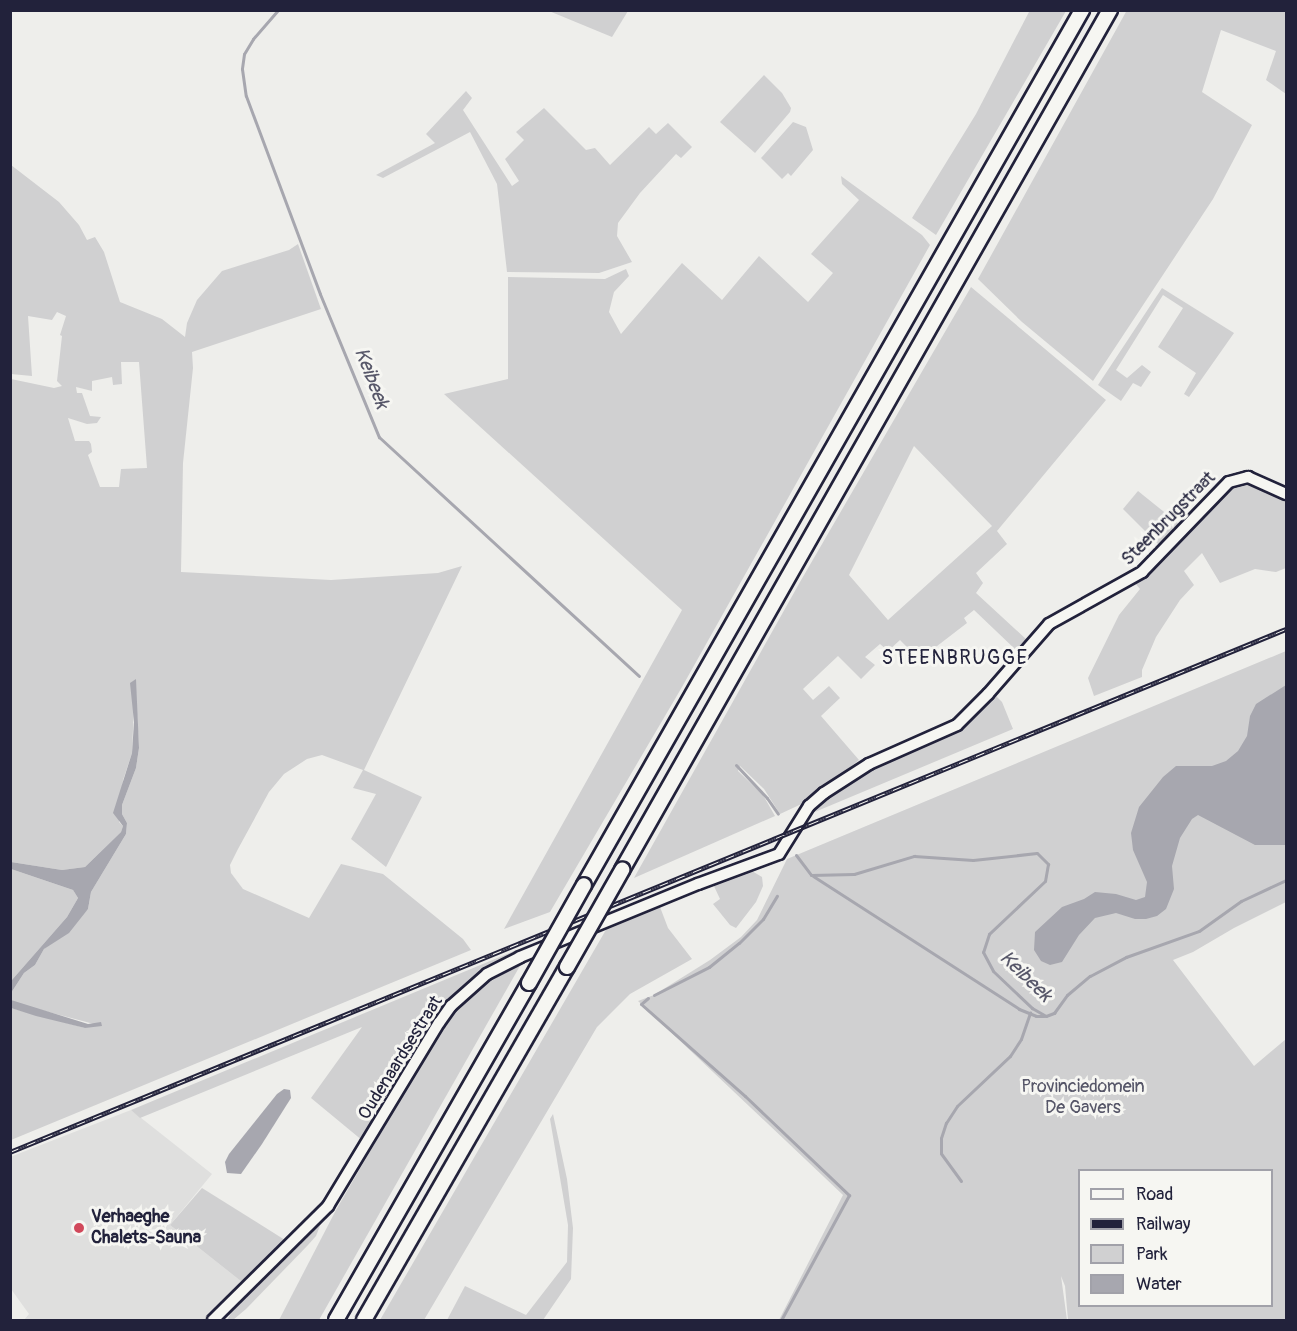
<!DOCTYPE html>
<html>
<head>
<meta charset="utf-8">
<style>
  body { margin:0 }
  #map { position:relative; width:1297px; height:1331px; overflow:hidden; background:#eeeeeb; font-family:Pangolin,sans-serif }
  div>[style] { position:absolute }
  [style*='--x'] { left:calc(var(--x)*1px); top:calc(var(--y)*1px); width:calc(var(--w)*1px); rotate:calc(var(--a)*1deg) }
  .built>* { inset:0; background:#dfdfde }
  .green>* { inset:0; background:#d0d0d1 }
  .water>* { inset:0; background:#a7a7af }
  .stream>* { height:3px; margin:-1.5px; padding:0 1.5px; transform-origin:1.5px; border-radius:1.5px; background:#a7a7af }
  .roads { filter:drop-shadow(2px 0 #22223b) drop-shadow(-2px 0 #22223b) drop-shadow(0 2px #22223b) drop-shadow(0 -2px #22223b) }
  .secondary>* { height:10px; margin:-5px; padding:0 5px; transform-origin:5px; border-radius:5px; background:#f6f6f2 }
  .highway>* { height:14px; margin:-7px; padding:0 7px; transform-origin:7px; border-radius:7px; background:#f6f6f2 }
  .rail>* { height:5px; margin-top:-2.5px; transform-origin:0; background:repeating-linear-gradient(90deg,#f6f6f2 0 9px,#22223b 0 18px); box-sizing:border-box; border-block:2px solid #22223b }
  .bridges { filter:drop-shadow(2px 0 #22223b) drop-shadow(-2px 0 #22223b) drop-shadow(0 2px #22223b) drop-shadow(0 -2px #22223b) }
  .highway-bridge>* { height:14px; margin:-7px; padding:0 7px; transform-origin:7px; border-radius:7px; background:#f6f6f2 }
  .dots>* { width:16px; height:16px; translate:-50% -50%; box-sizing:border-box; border:3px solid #f6f6f2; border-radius:50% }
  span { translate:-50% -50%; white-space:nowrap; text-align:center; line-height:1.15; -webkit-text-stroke:6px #f6f6f2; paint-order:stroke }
  .street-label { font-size:18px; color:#22223b }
  .park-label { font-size:18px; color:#565668 }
  .poi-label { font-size:18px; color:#22223b; font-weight:700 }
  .left { translate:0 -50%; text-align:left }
  .water-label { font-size:20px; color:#575769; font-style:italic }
  .neighbourhood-label { font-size:20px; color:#22223b; letter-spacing:1.5px }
  .frame { position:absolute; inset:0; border:12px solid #22223b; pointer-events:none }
  .legend { position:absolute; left:1078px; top:1169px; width:195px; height:138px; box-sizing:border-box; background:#f6f6f2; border:2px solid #a1a1a9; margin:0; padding:8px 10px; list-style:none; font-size:18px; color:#22223b }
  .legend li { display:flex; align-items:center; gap:12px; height:30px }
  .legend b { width:30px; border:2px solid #a1a1a9 }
</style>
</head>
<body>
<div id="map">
  <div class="built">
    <i style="clip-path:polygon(131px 1110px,212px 1174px,170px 1225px,242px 1282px,204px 1320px,24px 1320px,29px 1314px,11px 1289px,10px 1157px)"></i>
  </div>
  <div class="green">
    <i style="clip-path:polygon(1030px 10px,1066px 11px,936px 235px,912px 218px,976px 114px)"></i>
    <i style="clip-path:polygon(1127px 10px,1286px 11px,1286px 94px,1266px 80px,1276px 51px,1221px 30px,1202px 92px,1252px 125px,1213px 199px,1093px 381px,1022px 322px,978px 279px)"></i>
    <i style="clip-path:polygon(549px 11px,628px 11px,612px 37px)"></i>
    <i style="clip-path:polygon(764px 75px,782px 93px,791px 108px,790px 112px,755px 153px,720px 122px)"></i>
    <i style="clip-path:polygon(466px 91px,472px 98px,463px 110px,512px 186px,519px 181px,505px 159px,524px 140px,516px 132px,544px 108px,586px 150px,595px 148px,610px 165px,649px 127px,656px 134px,668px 123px,692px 147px,681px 158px,676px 154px,640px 193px,618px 223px,617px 236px,632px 262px,599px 273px,507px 272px,497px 184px,470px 132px,383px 178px,376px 175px,435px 143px,426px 134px)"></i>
    <i style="clip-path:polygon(793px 122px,806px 127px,813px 150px,791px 176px,788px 173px,782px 179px,761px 158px)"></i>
    <i style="clip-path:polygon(evenodd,11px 165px,59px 202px,79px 225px,87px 240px,95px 237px,104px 252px,120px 302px,162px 319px,185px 337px,187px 323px,197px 300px,222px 271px,289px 250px,298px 244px,321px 309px,192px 352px,193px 368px,183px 463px,181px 572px,331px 580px,438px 573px,462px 566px,364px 770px,422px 797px,386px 867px,351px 839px,376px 794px,353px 788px,363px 770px,322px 755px,307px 759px,284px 774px,269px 792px,238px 849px,230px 865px,231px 873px,243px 889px,309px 918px,341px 864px,383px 874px,463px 939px,471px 950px,11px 1140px,11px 1008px,85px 1028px,94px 1024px,18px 1004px,11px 1000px,11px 993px,24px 973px,35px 965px,44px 949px,88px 909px,91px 892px,126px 834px,127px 823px,122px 814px,122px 805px,136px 768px,139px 748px,135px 680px,132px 753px,123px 780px,119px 822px,123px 826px,121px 832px,85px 867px,62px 870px,11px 862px,11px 379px,54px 388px,62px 386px,57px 381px,62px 336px,60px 335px,66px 316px,57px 312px,52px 320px,28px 316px,32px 376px,11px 374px,11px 165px,121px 362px,139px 362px,147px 468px,121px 469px,119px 487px,100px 487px,88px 455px,92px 452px,91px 444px,89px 441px,75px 441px,68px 418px,87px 424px,97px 423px,101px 417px,90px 416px,82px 393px,77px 393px,76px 387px,92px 391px,92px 381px,112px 377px,113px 385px,122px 384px,121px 362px)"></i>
    <i style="clip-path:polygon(841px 176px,922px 235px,930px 245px,682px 687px,550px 912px,504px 929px,682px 610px,444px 394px,508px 379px,508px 277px,605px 279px,626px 269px,629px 276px,614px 292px,609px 312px,621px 334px,682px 263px,722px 300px,759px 256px,808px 302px,833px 273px,811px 254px,859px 200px,842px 184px)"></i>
    <i style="clip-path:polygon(evenodd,971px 287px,1106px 400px,997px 531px,1007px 544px,976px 573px,983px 583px,976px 593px,1027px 640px,1017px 651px,974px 610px,964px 618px,967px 623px,928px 653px,914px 654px,900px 640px,888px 651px,880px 644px,865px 657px,875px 665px,861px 679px,838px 656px,803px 689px,813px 700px,829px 686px,840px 698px,821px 716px,859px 760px,808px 801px,780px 814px,764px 789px,740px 766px,738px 771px,763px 795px,775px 816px,634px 878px,800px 582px,971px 287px,914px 446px,992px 526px,888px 620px,849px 575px,914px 446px)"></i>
    <i style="clip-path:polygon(1162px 288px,1234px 333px,1189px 397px,1184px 394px,1196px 373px,1158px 347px,1183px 308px,1163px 295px,1116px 370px,1127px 378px,1142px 365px,1151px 372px,1141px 387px,1133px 383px,1121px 401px,1098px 385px)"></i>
    <i style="clip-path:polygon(1244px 484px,1258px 486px,1286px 499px,1286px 568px,1276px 572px,1255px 569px,1220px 583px,1202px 553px,1184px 571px,1194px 585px,1180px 600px,1156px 637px,1142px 670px,1142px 677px,1094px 696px,1088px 678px,1119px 615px,1140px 589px,1135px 583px,1160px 561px,1221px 496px,1230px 489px)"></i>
    <i style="clip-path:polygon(1138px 491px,1179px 524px,1160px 546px,1123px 509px)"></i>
    <i style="clip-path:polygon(evenodd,1286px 651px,1286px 902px,1234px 928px,1193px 952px,1173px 960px,1254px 1066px,1286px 1039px,1286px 1320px,1068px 1320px,1065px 1286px,1061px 1276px,1067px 1320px,779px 1320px,843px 1195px,638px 1001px,654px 995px,710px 960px,741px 937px,757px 920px,787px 859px,1286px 651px,1080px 1170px,1272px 1170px,1272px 1306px,1080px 1306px,1080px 1170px)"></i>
    <i style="clip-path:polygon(994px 694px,1002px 702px,1013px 729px,810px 814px,853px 778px,883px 762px,959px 730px)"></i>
    <i style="clip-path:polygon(11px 869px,73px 890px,78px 898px,67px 917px,11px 981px)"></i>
    <i style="clip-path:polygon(752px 871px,762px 877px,763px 886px,756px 902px,736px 928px,730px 925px,713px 904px,720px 899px,713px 884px,742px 872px)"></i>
    <i style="clip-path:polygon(660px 907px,668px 928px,692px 959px,630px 994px,597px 1027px,424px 1320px,380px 1320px,607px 928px)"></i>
    <i style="clip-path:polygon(531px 944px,529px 949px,495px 964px,451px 999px,435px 1019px,363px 1141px,311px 1098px,362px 1027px,140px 1118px,131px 1110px)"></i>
    <i style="clip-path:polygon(521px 964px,319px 1320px,279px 1320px,336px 1210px,444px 1024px,469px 995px,494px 977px)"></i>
    <i style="clip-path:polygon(553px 1114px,567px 1179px,573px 1228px,571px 1279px,543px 1320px,447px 1320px,465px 1286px,526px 1315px,567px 1262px,568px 1225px,550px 1119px)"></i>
    <i style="clip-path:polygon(202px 1188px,285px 1240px,242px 1282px,170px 1225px)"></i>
    <i style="clip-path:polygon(323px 1218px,316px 1236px,308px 1245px,246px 1309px,233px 1320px,227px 1320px,239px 1300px)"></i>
  </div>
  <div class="water">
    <i style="clip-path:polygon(136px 679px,139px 748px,136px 768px,122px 805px,122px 814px,127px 823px,126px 834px,91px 892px,88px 909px,69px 933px,44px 949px,35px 965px,24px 973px,11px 993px,11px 981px,67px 917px,78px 898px,73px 890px,11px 869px,11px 862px,62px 870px,85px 867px,121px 832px,123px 826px,113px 813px,132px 753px,134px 722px,130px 683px)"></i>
    <i style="clip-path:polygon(1286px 685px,1286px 845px,1255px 845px,1198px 815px,1192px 819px,1180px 838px,1172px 866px,1174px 889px,1166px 909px,1157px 916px,1146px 919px,1135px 919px,1116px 913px,1095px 918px,1079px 935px,1062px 962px,1050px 965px,1041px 961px,1034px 950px,1035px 932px,1062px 907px,1084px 899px,1095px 892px,1116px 894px,1136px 900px,1145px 897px,1147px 882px,1133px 850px,1131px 833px,1139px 807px,1163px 777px,1176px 766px,1212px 766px,1226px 761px,1238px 751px,1247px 736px,1250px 716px,1256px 704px)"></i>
    <i style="clip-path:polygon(11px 1000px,88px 1024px,101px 1022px,102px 1026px,85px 1028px,36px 1016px,11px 1008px)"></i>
    <i style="clip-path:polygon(284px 1089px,290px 1090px,291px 1098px,262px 1144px,241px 1174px,227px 1173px,225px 1162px,229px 1154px,277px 1094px)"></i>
  </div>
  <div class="stream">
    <i style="--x:278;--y:10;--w:38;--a:131"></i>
    <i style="--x:253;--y:39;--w:17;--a:121"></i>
    <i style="--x:244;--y:54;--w:15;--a:98"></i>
    <i style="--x:242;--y:69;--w:27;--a:82"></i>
    <i style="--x:246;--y:96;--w:211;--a:69.5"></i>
    <i style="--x:320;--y:294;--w:155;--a:67.6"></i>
    <i style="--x:379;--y:437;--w:353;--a:42.6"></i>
    <i style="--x:736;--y:765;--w:45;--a:46.8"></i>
    <i style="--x:767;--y:798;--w:19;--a:55"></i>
    <i style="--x:796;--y:855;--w:25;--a:53"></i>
    <i style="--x:811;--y:875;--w:43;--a:-1.3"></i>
    <i style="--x:854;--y:874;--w:63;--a:-16.7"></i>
    <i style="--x:914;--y:856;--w:59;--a:3.9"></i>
    <i style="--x:973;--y:860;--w:64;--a:-6.2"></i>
    <i style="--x:1037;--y:853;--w:16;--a:45"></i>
    <i style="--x:1048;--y:864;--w:17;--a:100"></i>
    <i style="--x:1045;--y:881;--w:77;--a:136.6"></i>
    <i style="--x:989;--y:934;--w:19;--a:108"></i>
    <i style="--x:983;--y:952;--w:21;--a:62"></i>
    <i style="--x:993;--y:971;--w:54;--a:43.5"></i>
    <i style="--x:1032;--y:1008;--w:16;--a:30"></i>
    <i style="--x:1046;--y:1016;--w:9;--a:-21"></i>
    <i style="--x:1054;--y:1013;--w:22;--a:-54"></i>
    <i style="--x:1067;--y:995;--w:30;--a:-40"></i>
    <i style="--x:1090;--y:976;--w:41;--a:-27.8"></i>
    <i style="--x:1126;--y:957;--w:77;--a:-19.6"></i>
    <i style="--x:1199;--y:931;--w:52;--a:-35.5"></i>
    <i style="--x:1241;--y:901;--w:50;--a:-25"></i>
    <i style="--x:813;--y:876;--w:245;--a:32.8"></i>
    <i style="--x:1019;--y:1009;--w:18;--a:22"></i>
    <i style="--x:1036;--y:1016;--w:8;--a:0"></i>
    <i style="--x:654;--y:995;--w:62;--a:-27"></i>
    <i style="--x:709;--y:967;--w:38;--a:-39"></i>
    <i style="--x:739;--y:943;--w:34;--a:-45"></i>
    <i style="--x:763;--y:919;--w:27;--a:-59"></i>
    <i style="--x:648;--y:998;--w:9;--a:139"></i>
    <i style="--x:641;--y:1004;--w:139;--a:41.5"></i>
    <i style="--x:745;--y:1096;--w:144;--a:43.6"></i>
    <i style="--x:849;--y:1195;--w:142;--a:118.5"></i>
    <i style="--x:961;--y:1181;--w:34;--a:-126"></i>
    <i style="--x:941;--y:1153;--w:15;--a:-90"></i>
    <i style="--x:941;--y:1138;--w:16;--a:-72"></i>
    <i style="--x:946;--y:1123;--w:20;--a:-57"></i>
    <i style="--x:957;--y:1106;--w:73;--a:-43.3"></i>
    <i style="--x:1010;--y:1056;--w:20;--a:-57"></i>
    <i style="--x:1021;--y:1039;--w:28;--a:-71"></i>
  </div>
  <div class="roads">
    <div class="secondary">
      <i style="--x:213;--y:1320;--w:162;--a:-44.7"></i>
      <i style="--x:328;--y:1206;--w:214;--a:-58.8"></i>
      <i style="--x:439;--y:1023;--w:21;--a:-55"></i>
      <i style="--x:451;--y:1006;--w:48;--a:-41.6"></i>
      <i style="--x:487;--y:974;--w:37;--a:-27"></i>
      <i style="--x:520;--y:957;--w:192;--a:-22.3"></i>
      <i style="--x:698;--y:884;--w:86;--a:-20.3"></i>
      <i style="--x:779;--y:854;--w:57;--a:-58"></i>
      <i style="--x:809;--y:806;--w:20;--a:-41"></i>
      <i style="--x:824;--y:793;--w:54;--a:-32.8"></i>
      <i style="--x:869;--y:764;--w:96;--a:-23.9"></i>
      <i style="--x:957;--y:725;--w:44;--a:-45"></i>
      <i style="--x:988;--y:694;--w:93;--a:-48.9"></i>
      <i style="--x:1049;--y:624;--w:107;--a:-29.2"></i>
      <i style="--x:1142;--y:572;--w:125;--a:-46"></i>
      <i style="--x:1229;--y:482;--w:20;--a:-15"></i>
      <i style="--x:1248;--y:477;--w:42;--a:24.1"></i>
    </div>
    <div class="highway">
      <i style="--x:622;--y:870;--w:989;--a:-60.43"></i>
      <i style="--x:584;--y:885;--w:1007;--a:-60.35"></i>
      <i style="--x:336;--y:1320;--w:388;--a:-60.2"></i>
      <i style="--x:364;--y:1320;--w:407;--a:-60.1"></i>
    </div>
  </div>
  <div class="rail">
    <i style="--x:10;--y:1152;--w:1379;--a:-22.29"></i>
  </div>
  <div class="bridges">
    <div class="highway-bridge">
      <i style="--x:567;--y:967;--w:112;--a:-60.4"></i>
      <i style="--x:529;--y:983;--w:112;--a:-60.7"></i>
    </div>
  </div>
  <div class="dots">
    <i style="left:79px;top:1228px;background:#d1495b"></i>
  </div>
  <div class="street-label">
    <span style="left:1169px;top:519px;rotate:-45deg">Steenbrugstraat</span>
    <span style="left:401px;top:1058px;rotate:-58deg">Oudenaardsestraat</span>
  </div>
  <div class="park-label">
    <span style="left:1083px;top:1098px">Provinciedomein<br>De Gavers</span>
  </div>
  <div class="poi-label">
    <span class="left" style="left:91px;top:1228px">Verhaeghe<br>Chalets-Sauna</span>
  </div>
  <div class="water-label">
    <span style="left:372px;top:378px;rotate:69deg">Keibeek</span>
    <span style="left:1026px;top:976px;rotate:44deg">Keibeek</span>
  </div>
  <div class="neighbourhood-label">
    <span style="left:955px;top:657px">STEENBRUGGE</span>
  </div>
  <div class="frame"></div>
  <ul class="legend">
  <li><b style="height:8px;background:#f6f6f2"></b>Road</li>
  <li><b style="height:8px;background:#22223b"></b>Railway</li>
  <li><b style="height:16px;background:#d0d0d1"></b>Park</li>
  <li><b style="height:16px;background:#a7a7af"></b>Water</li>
  </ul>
</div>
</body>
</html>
